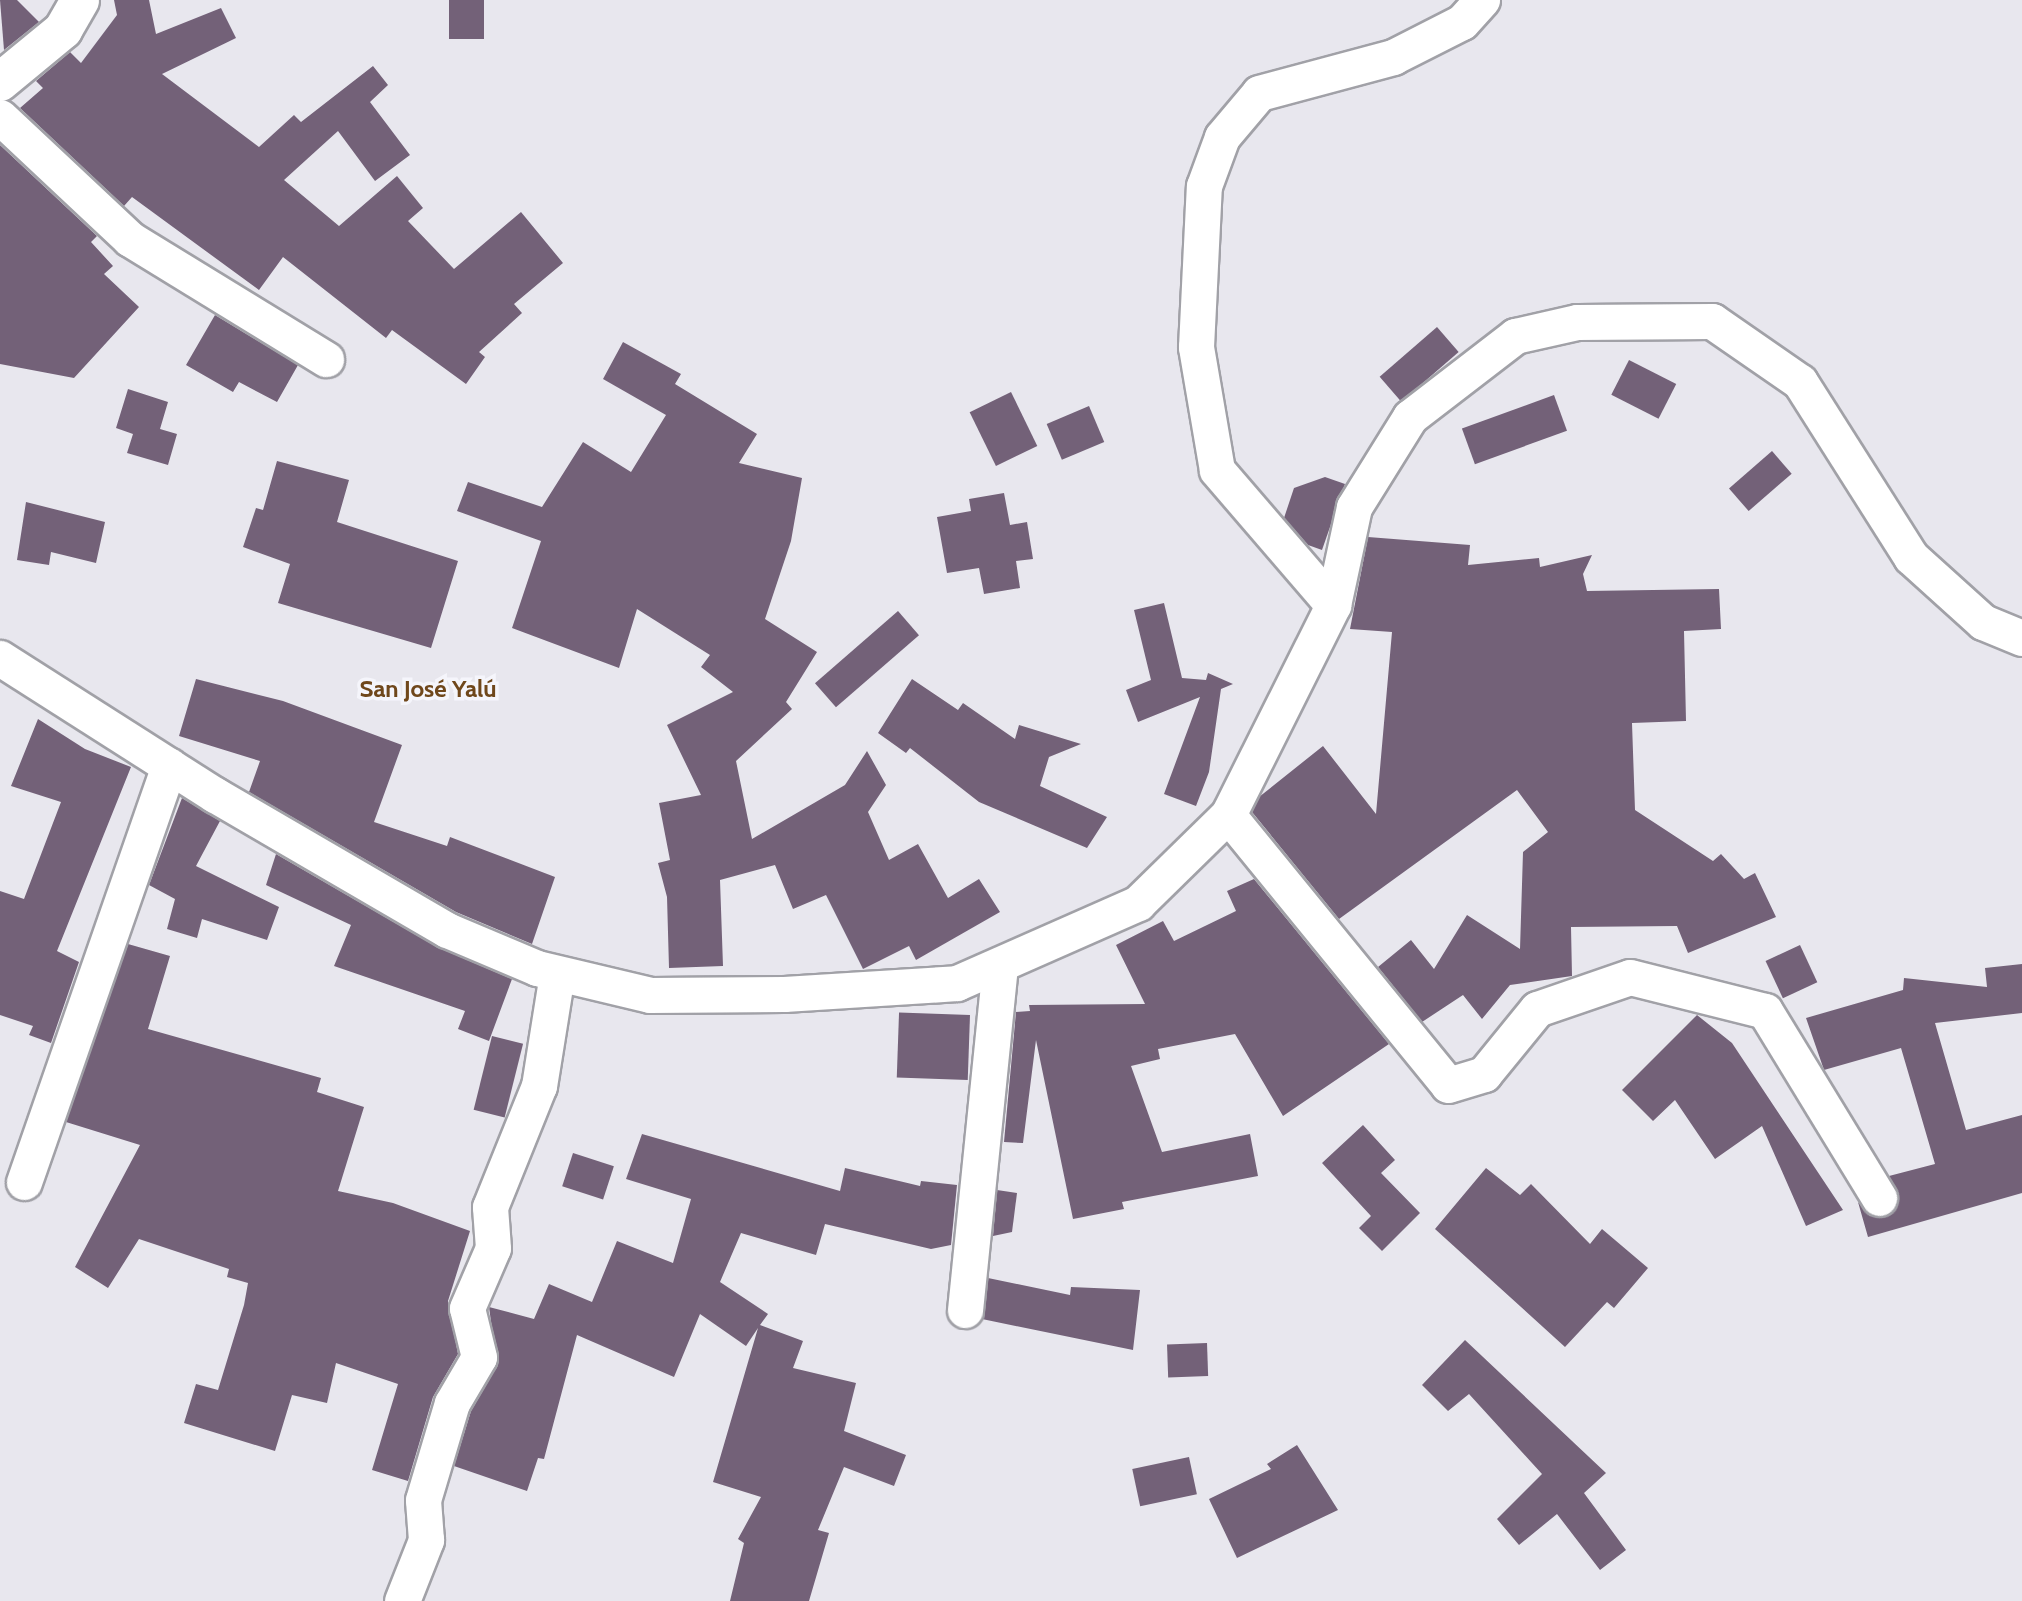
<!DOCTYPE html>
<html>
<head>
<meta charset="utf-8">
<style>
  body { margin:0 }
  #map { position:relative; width:2022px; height:1601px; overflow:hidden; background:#e8e7ee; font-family:Cabin,sans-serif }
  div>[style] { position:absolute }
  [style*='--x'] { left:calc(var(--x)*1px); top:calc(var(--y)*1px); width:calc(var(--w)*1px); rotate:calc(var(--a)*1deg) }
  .building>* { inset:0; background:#736178; transform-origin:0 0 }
  .roads { filter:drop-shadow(2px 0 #a1a1a7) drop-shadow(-2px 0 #a1a1a7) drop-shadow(0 2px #a1a1a7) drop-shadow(0 -2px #a1a1a7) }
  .street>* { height:35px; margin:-17.5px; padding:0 17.5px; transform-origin:17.5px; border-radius:17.5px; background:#fff }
  .secondary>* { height:38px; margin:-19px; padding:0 19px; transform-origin:19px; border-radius:19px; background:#fff }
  span { translate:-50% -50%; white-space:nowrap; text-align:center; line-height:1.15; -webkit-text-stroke:7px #f5f5fb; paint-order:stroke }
  .quarter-label { font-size:24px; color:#6f471b; font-weight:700 }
</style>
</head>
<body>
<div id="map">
  <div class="building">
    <i style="clip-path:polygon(0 0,17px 0,39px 22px,4px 50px)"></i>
    <i style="clip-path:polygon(114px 0,149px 0,156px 34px,221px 8px,236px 38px,162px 74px,259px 147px,294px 115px,301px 122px,373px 66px,388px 85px,370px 102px,410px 155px,375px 181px,338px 131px,284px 180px,339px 226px,397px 176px,423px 208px,408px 221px,454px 269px,521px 212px,563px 263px,514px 304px,522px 313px,479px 352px,485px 357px,466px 384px,392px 330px,386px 338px,283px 257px,259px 290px,132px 197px,124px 206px,20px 108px,43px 88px,36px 81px,70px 52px,81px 63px,117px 15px)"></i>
    <i style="left:449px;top:0;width:35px;height:39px"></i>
    <i style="clip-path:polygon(0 145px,97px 236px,91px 242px,113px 266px,104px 274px,139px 307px,74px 378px,0 364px)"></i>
    <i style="clip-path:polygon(215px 315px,298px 365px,277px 402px,239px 382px,233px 392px,186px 365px)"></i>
    <i style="left:1437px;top:327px;width:33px;height:76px;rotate:49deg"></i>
    <i style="clip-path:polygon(623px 342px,681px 374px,675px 384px,757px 434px,739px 463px,802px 478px,791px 541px,765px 619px,817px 652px,786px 702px,792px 709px,736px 761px,752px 839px,845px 785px,867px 751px,886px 785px,868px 812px,889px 860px,918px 844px,948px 898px,979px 879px,1000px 912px,916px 960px,909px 946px,863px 969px,826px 895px,793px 909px,775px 865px,720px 880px,723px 966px,669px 968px,667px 897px,658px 863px,670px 860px,659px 803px,701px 795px,667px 725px,733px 692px,701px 667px,710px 655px,637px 609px,619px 668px,512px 628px,541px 541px,457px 511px,468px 482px,542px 507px,583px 442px,631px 472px,666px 415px,603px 379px)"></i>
    <i style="left:1629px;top:360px;width:53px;height:39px;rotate:27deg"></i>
    <i style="clip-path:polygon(128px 389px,168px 402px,160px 429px,177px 434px,168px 465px,127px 453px,133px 434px,116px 428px)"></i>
    <i style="left:1011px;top:392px;width:60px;height:46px;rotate:64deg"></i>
    <i style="left:1554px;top:395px;width:38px;height:98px;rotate:70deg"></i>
    <i style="left:1089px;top:406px;width:39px;height:46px;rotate:67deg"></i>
    <i style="left:1772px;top:451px;width:30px;height:57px;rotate:49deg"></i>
    <i style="clip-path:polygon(277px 461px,349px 480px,337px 522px,458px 561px,431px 648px,278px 603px,290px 564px,243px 547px,256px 508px,263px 510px)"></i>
    <i style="clip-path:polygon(1325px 477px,1345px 484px,1322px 550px,1308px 545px,1284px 518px,1294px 488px)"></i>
    <i style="clip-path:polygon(1004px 493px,1010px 525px,1027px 522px,1033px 559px,1016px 561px,1020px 588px,984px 594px,979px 568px,947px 573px,937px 517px,971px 511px,969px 499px)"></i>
    <i style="clip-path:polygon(26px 502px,105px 522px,96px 563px,51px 552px,49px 565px,17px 560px)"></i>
    <i style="clip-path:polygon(1368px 537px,1470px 545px,1468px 565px,1539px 558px,1540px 567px,1592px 555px,1583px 574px,1587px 591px,1719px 589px,1721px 629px,1684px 631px,1686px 721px,1632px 723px,1635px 810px,1713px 861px,1721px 854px,1744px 879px,1755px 873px,1776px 917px,1688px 953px,1677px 926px,1571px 927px,1572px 976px,1510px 985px,1482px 1019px,1463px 995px,1422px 1022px,1378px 967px,1411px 940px,1434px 969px,1467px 915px,1520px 949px,1523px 852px,1548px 832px,1517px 790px,1339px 919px,1252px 812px,1259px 797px,1323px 746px,1376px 814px,1392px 632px,1350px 629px)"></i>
    <i style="clip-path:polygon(1164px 603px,1182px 678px,1206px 680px,1208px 673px,1233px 684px,1221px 689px,1209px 772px,1196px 806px,1164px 794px,1200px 697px,1138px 722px,1126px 690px,1151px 680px,1134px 610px)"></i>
    <i style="left:898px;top:611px;width:32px;height:110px;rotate:49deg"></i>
    <i style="clip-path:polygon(196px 679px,283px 701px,402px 745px,374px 822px,447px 846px,450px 837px,555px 877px,532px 944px,456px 912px,249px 792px,260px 761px,179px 736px)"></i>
    <i style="clip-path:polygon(912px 679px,958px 710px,963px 703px,1015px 739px,1019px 725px,1081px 744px,1049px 757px,1040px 786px,1107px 817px,1087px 848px,979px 802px,910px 748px,906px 753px,878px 733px)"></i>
    <i style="clip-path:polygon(38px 719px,85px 749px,131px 767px,57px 951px,79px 962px,51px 1043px,29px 1035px,33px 1026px,0 1015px,0 891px,24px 899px,61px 802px,11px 786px)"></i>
    <i style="clip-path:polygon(182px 798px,220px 821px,196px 866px,279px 907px,267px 940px,202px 919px,197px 938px,167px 929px,175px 899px,149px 885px)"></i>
    <i style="clip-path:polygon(276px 854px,437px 947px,512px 979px,489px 1041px,458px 1029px,465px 1011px,334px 966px,351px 925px,266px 885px)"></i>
    <i style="clip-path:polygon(1254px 879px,1389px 1044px,1283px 1116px,1235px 1034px,1158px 1049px,1160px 1059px,1131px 1066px,1162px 1152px,1250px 1134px,1258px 1176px,1122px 1202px,1124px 1209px,1073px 1219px,1036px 1040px,1023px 1143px,1004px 1142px,1016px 1012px,1030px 1011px,1029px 1005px,1145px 1004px,1116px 945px,1163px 921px,1174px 941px,1236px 911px,1227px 891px)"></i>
    <i style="clip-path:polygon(128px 944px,170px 956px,148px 1029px,321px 1078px,317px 1092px,364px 1107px,338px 1191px,393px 1203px,470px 1231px,448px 1301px,458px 1354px,433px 1397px,408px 1481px,372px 1470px,398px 1384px,336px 1363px,327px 1403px,292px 1395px,275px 1451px,184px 1423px,196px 1384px,218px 1390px,244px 1305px,248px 1283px,227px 1277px,229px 1269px,139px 1239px,108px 1288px,75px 1267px,140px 1145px,66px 1122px)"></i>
    <i style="left:1800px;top:945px;width:41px;height:38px;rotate:65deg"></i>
    <i style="clip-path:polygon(2022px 964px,2022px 1013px,1935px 1023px,1966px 1130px,2022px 1115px,2022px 1193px,1868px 1237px,1858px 1202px,1870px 1216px,1889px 1215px,1899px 1198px,1889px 1176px,1935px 1164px,1916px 1099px,1901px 1048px,1824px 1070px,1806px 1018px,1903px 990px,1904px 978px,1987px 987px,1985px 968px)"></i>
    <i style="left:970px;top:1015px;width:65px;height:71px;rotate:92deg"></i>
    <i style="clip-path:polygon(1697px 1015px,1732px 1043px,1843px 1210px,1806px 1226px,1762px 1126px,1715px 1159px,1675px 1100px,1653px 1121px,1622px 1090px)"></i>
    <i style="left:492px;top:1036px;width:32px;height:76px;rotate:14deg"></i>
    <i style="clip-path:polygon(1363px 1125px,1395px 1160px,1381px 1173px,1420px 1213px,1382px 1251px,1359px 1228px,1371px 1216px,1322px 1163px)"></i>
    <i style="clip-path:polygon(642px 1134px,840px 1191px,845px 1168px,920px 1186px,921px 1181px,957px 1185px,951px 1245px,931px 1249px,825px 1224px,816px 1255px,741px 1233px,720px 1282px,768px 1314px,760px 1325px,803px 1341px,793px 1368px,856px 1383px,844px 1431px,906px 1455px,894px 1486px,844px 1467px,818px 1530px,829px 1533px,809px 1601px,730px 1601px,744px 1543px,738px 1539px,761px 1497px,713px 1482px,758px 1328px,746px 1346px,700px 1314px,674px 1377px,577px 1335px,544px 1459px,538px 1458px,527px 1491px,454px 1466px,471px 1411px,497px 1366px,489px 1307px,534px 1319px,549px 1284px,592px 1302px,617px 1241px,673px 1263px,691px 1199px,626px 1179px)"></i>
    <i style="left:573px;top:1153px;width:43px;height:35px;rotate:18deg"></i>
    <i style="clip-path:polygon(1486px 1168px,1520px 1195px,1531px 1184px,1590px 1244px,1602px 1229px,1648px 1268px,1614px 1308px,1607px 1302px,1565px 1347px,1435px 1229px)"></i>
    <i style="clip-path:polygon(997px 1190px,1017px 1193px,1012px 1232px,993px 1236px)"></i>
    <i style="clip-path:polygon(988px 1278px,1070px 1295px,1071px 1287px,1140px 1290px,1133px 1350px,982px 1319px)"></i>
    <i style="clip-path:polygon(1465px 1340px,1606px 1473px,1584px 1493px,1626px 1550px,1600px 1570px,1557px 1514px,1519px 1545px,1497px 1519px,1542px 1474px,1469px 1394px,1448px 1411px,1422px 1385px)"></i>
    <i style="left:1207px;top:1343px;width:33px;height:40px;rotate:88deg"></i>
    <i style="clip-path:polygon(1297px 1445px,1338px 1510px,1237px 1558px,1209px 1499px,1271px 1469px,1267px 1464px)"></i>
    <i style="left:1189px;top:1457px;width:38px;height:58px;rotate:78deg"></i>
  </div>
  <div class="roads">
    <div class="street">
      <i style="--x:0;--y:117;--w:178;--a:43.2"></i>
      <i style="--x:130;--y:239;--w:230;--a:31.5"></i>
      <i style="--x:1333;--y:605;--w:178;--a:-130.7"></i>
      <i style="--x:1217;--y:470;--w:125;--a:-99.7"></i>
      <i style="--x:1196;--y:347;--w:161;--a:-87.2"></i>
      <i style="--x:1204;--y:186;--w:52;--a:-69.8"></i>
      <i style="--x:1222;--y:137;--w:57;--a:-49.9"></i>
      <i style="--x:1259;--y:93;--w:139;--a:-15"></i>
      <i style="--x:1393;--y:57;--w:77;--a:-26.9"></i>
      <i style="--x:1462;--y:22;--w:30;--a:-48"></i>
      <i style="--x:0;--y:658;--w:255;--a:32.5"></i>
      <i style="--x:215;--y:795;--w:268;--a:30.2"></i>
      <i style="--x:447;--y:930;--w:98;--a:22.9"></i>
      <i style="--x:537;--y:968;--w:116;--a:13.4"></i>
      <i style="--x:650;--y:995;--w:134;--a:-0.4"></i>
      <i style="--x:784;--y:994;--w:173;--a:-3.6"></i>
      <i style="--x:957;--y:983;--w:198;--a:-23.8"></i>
      <i style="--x:1138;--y:903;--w:126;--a:-44.4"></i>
      <i style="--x:1228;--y:815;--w:235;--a:-63.4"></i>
      <i style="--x:1333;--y:605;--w:100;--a:-77.9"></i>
      <i style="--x:1354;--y:507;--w:106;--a:-58.1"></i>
      <i style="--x:1410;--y:417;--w:133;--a:-37.6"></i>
      <i style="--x:1515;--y:336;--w:64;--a:-12.7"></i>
      <i style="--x:1577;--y:322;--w:135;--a:-0.4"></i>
      <i style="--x:1712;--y:321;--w:107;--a:34.7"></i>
      <i style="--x:1800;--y:382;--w:207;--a:57.6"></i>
      <i style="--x:1911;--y:557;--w:97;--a:42.1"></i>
      <i style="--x:1983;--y:622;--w:42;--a:22.3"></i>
      <i style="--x:1228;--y:815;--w:348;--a:50.8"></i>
      <i style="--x:1448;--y:1085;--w:38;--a:-17"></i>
      <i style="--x:1484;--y:1074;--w:84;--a:-50.8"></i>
      <i style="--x:1537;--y:1009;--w:98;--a:-19"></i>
      <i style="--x:1630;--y:977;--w:139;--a:14.1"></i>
      <i style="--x:1765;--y:1011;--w:219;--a:58.6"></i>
      <i style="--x:24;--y:1182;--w:441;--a:-70.8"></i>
      <i style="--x:965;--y:1310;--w:345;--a:-84.2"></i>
      <i style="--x:402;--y:1601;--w:66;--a:-68.5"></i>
      <i style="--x:426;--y:1540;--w:40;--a:-94.3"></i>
      <i style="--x:423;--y:1500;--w:101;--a:-73.4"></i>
      <i style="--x:452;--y:1403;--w:53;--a:-59.6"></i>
      <i style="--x:479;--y:1357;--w:50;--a:-103.8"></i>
      <i style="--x:467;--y:1308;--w:65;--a:-66.6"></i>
      <i style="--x:493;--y:1248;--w:41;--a:-94.2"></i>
      <i style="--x:490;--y:1207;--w:131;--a:-68"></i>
      <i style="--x:539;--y:1086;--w:114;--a:-80.9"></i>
    </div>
    <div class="secondary">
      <i style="--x:0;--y:82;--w:82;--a:-39.5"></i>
      <i style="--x:63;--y:30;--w:34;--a:-60"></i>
    </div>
  </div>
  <div class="quarter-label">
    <span style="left:428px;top:689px">San José Yalú</span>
  </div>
</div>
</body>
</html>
